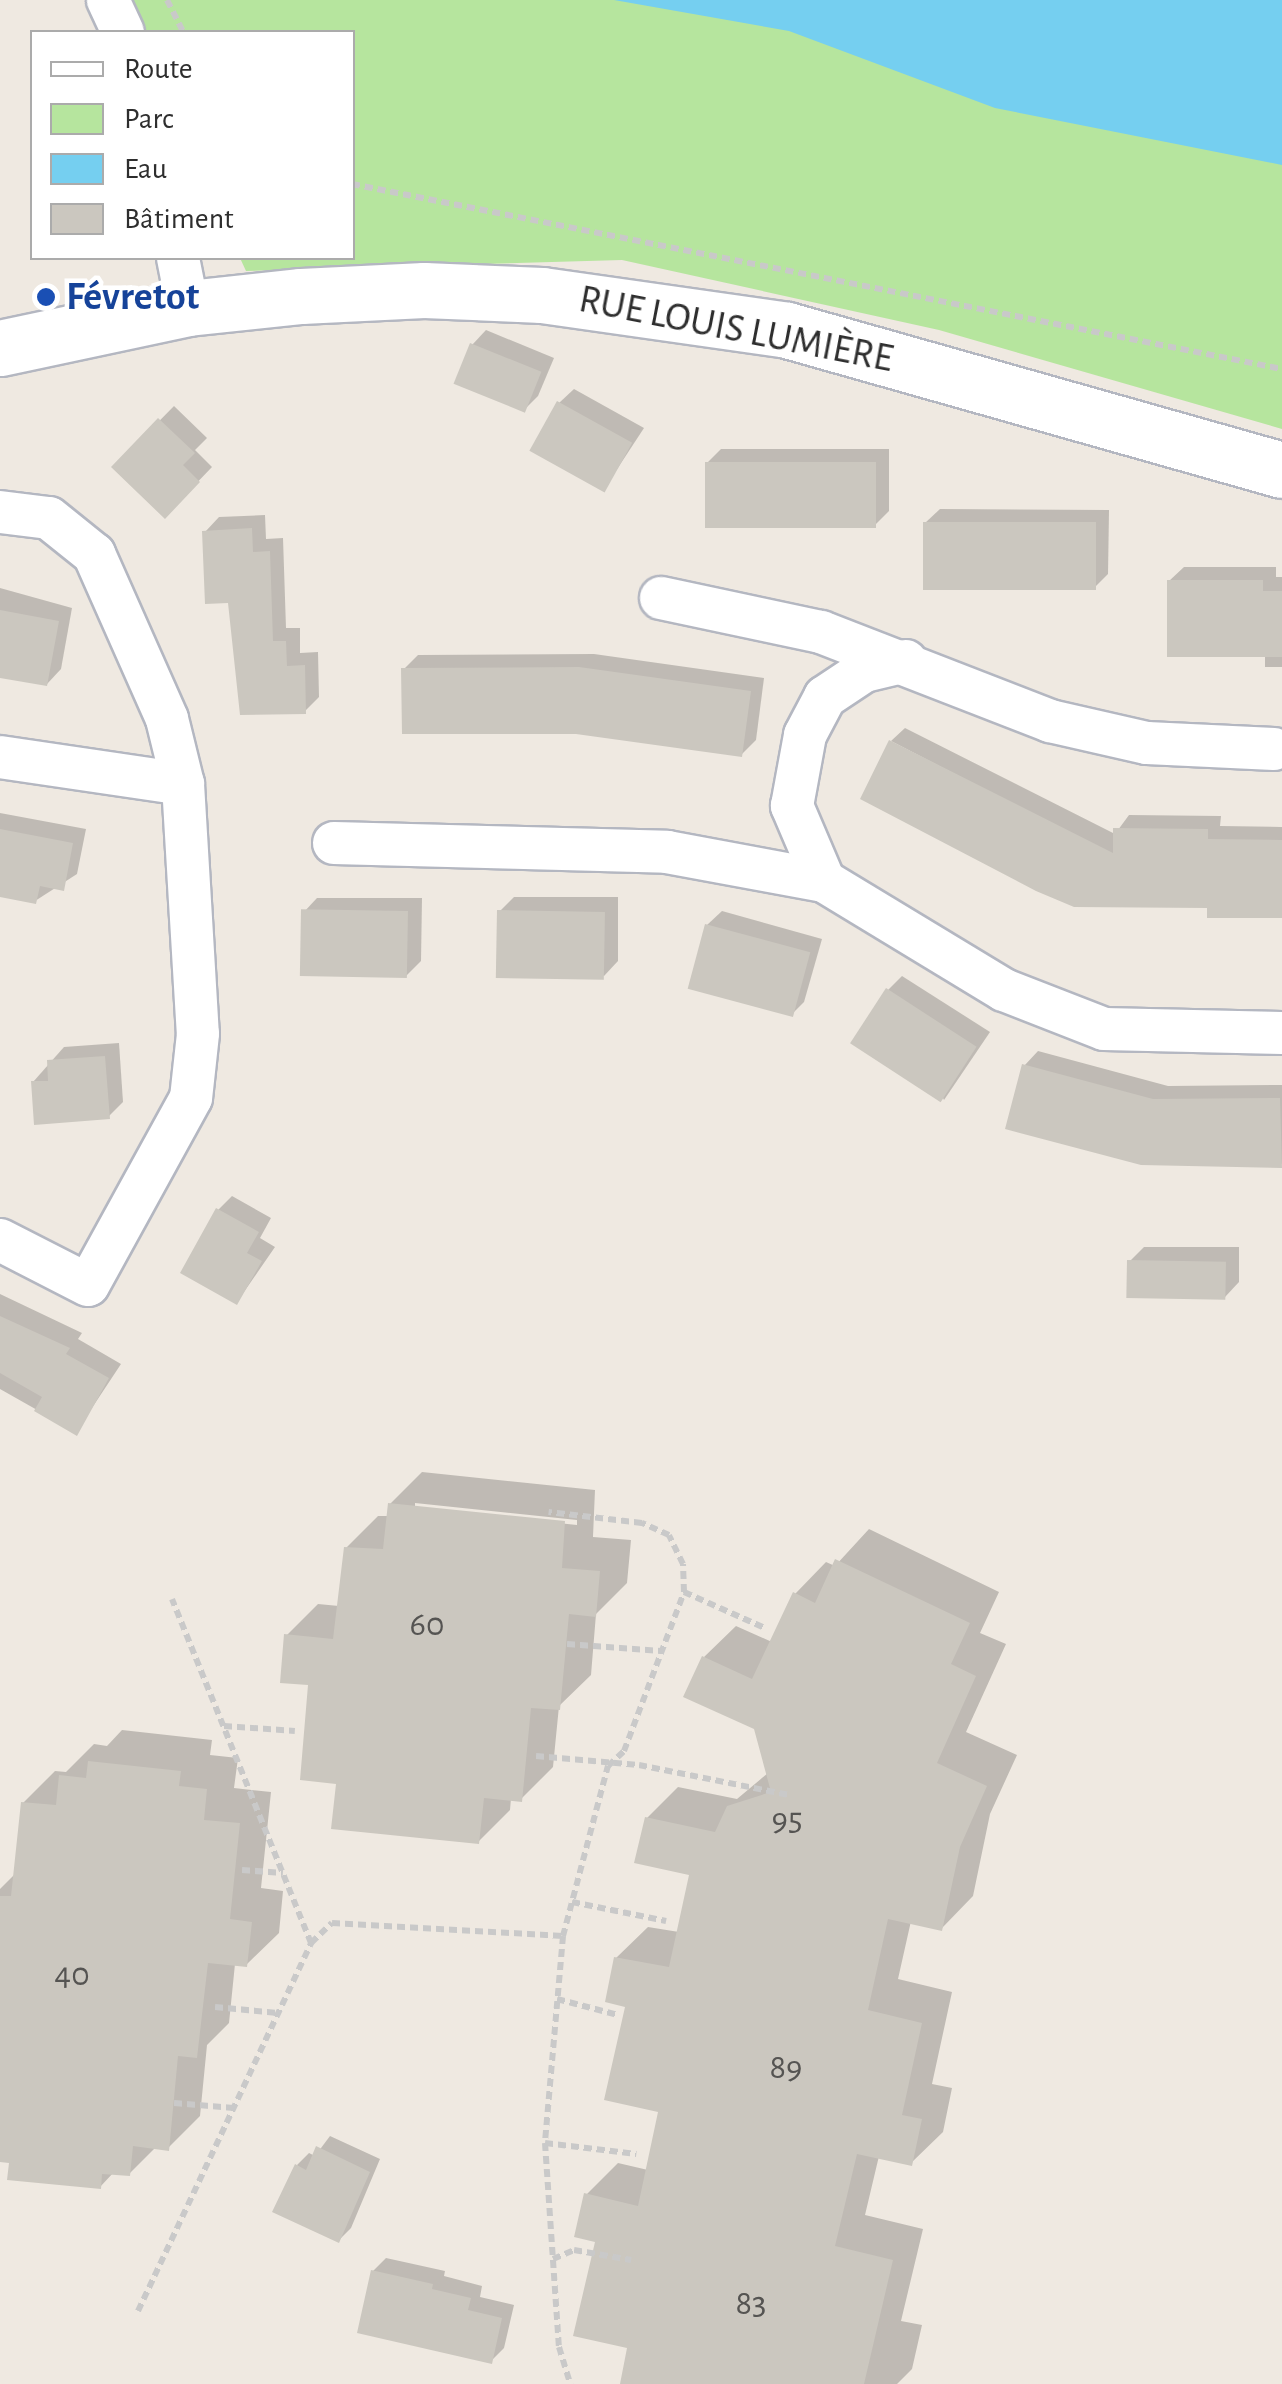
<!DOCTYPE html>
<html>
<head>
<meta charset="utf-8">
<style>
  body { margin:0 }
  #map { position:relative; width:1282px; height:2384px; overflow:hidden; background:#efe9e1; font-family:"Alegreya Sans",sans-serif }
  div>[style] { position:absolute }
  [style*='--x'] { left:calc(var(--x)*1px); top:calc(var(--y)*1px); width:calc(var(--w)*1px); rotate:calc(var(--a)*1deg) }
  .green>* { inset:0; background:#b6e59e }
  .water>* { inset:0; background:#75cff0 }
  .shadow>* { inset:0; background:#0003 }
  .building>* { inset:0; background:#cbc7bf; transform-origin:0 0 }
  .path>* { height:6px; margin-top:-3px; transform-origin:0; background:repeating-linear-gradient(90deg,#c9c9c9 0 8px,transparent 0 13px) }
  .roads { filter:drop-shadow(2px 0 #b4b7c1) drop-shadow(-2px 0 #b4b7c1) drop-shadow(0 2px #b4b7c1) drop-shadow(0 -2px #b4b7c1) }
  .street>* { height:42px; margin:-21px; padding:0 21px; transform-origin:21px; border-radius:21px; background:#fff }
  .secondary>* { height:55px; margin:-27.5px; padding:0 27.5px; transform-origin:27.5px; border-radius:27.5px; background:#fff }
  .dots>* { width:28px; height:28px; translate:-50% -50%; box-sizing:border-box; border:5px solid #fff; border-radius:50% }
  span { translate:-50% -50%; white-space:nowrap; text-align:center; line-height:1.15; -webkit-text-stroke:9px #fff; paint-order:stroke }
  .number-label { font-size:35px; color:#555452 }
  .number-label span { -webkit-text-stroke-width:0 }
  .transit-label { font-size:40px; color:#164399; font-weight:700 }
  .left { translate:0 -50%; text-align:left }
  .street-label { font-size:40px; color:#2e2e2e }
  .legend { position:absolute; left:30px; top:30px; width:325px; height:230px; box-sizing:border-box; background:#fff; border:2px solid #ababab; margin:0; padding:12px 18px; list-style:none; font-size:30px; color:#2e2e2e }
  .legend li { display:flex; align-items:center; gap:20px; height:50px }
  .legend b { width:50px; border:2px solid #ababab }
</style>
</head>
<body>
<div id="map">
  <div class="green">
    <i style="clip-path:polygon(123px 0,1282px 0,1282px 429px,939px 330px,622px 260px,246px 271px,240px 258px,352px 258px,352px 32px,137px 32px)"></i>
  </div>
  <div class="water">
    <i style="clip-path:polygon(614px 0,1282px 0,1282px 165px,995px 108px,789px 31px)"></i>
  </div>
  <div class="shadow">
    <i style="clip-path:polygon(486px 330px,554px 358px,538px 396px,524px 410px,472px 345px)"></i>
    <i style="clip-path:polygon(574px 389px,644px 428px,604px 489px,559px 403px)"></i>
    <i style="clip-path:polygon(174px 406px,207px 438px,195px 450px,212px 467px,165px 516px,114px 467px)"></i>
    <i style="clip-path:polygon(721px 449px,889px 449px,889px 511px,875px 525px,707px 463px)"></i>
    <i style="clip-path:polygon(940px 509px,1109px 510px,1108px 574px,1094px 588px,925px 523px)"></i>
    <i style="clip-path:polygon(265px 515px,266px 539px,283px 538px,286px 628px,300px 628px,300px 653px,318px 652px,319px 697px,305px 711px,231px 601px,205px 532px,219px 517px)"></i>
    <i style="clip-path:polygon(1184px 567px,1276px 567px,1276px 577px,1282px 577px,1282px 667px,1265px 667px,1265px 655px,1169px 581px)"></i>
    <i style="clip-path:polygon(0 588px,72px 608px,61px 669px,47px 684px,0 675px)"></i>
    <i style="clip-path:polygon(594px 654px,764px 678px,756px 740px,742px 754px,576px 732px,404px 669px,418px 655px)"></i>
    <i style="clip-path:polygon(905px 728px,1115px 834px,1129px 815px,1221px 816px,1220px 826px,1282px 827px,1282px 916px,1210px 906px,891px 741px)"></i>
    <i style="clip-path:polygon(0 813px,86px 829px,77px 874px,35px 901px,0 895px)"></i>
    <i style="clip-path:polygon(514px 897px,618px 897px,618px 961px,604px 976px,500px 911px)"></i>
    <i style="clip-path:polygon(317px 898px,422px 898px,421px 961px,406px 976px,303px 913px)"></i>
    <i style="clip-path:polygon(722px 911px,822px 939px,804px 1002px,790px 1016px,707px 925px)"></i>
    <i style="clip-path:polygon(902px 976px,990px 1032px,944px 1100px,888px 990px)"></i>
    <i style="clip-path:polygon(119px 1043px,123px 1102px,108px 1117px,33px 1082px,64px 1047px)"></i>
    <i style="clip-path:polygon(1038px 1051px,1168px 1086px,1282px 1085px,1282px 1164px,1024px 1066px)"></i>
    <i style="clip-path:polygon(232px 1196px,271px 1218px,260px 1238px,275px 1247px,237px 1302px,218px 1210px)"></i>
    <i style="clip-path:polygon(1144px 1247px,1239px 1247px,1239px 1282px,1225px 1297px,1130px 1261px)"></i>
    <i style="clip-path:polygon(0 1294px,82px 1333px,78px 1339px,121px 1364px,76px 1432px,0 1389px)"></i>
    <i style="clip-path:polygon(evenodd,422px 1472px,595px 1490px,593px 1537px,631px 1540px,627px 1583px,596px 1614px,591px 1675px,559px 1706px,553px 1767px,521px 1799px,511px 1798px,510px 1810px,478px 1842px,338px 1782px,311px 1682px,286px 1636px,318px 1604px,339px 1606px,346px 1548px,378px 1516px,389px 1516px,390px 1504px,422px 1472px,415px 1503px,577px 1520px,577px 1525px,415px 1508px,415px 1503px)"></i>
    <i style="clip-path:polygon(869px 1529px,999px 1592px,980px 1633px,1006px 1644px,966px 1732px,1017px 1755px,990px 1814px,973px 1896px,942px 1928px,911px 1921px,898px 1979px,952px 1992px,932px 2084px,952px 2088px,943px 2132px,911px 2163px,879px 2156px,865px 2215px,923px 2229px,901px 2321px,922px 2325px,912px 2369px,897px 2384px,623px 2384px,630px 2346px,586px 2195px,618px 2163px,648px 2170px,661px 2110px,616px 1958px,648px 1927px,679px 1932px,692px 1873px,647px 1818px,678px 1787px,737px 1799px,768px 1773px,756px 1727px,704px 1657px,736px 1626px,772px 1642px,795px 1594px,826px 1562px,835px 1566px)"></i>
    <i style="clip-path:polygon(122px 1730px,212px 1740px,210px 1755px,238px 1758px,234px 1788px,271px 1792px,261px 1888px,283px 1891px,279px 1933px,246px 1965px,235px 1964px,229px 2023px,207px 2045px,200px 2116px,168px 2148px,156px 2147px,129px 2174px,114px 2172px,100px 2187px,0 2159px,0 1889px,16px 1873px,23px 1803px,55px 1771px,66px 1772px,94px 1744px,107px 1746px)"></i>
    <i style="clip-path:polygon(330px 2136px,380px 2159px,351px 2228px,339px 2240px,297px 2165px,309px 2153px,315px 2156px)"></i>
    <i style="clip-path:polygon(386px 2258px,445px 2271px,444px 2276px,482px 2286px,480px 2297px,514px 2305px,504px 2348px,491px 2361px,373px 2271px)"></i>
  </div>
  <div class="building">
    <i style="left:470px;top:343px;width:77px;height:44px;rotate:22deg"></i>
    <i style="left:557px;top:401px;width:86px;height:57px;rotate:29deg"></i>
    <i style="clip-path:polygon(158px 418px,195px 453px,183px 465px,200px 482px,165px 519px,111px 467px)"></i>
    <i style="left:705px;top:462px;width:171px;height:66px"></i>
    <i style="left:923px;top:522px;width:173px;height:68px"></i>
    <i style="clip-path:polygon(252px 528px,253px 552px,270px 551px,273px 641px,286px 641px,287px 666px,305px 665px,306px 714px,240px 715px,228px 603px,205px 604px,202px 531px)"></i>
    <i style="clip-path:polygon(1167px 580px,1263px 580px,1263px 591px,1282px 591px,1282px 657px,1167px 657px)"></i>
    <i style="clip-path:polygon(0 610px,59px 621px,47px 686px,0 678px)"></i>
    <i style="clip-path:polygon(579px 667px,751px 691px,742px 757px,576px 734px,402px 734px,401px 668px)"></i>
    <i style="clip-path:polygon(889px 740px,1113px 853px,1113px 828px,1208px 829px,1208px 839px,1282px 840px,1282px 918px,1207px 918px,1207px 908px,1074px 907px,1036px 891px,860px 799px)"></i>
    <i style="clip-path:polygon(0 829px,73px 843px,64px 891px,40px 886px,36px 904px,0 897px)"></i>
    <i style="left:497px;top:910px;width:108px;height:68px;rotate:1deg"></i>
    <i style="left:408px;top:911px;width:67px;height:107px;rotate:91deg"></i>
    <i style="left:705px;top:924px;width:109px;height:67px;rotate:15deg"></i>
    <i style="left:886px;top:988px;width:108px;height:66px;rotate:33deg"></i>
    <i style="clip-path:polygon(105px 1056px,110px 1119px,34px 1125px,31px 1081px,48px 1081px,47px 1060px)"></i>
    <i style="clip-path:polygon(1022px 1064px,1153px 1099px,1280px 1098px,1282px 1168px,1141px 1165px,1005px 1129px)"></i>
    <i style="clip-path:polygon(216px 1208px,259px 1232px,247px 1253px,262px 1261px,237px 1305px,180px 1273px)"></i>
    <i style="left:1127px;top:1260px;width:99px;height:38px;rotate:1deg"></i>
    <i style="clip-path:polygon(0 1316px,70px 1348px,66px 1354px,109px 1378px,77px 1436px,34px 1411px,42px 1397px,0 1373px)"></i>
    <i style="clip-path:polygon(388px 1503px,565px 1521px,562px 1568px,600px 1571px,596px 1617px,569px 1614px,560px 1710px,531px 1708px,522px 1802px,484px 1798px,479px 1844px,331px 1829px,336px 1784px,300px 1780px,308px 1685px,280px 1683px,284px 1634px,333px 1639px,344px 1547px,383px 1549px)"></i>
    <i style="clip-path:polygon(835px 1559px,970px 1623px,951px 1664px,976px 1676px,937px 1763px,987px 1786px,960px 1847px,942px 1931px,888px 1919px,868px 2010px,922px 2023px,902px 2115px,922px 2119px,912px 2166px,857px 2154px,835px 2246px,893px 2260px,864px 2384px,620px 2384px,627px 2348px,573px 2336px,595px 2242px,574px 2237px,584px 2193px,638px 2206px,658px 2112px,604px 2100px,625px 2007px,605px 2002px,614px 1957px,669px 1967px,689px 1875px,634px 1863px,645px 1817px,715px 1832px,727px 1806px,771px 1792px,754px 1729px,683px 1697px,702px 1656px,752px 1679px,793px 1592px,815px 1603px)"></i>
    <i style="clip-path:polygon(88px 1761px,181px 1771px,179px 1786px,207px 1789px,204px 1820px,240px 1823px,230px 1919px,252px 1922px,247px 1967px,208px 1963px,197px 2058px,178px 2056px,169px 2151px,133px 2146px,130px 2176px,102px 2174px,101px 2189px,7px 2180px,9px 2163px,0 2162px,0 1896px,11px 1896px,21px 1802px,56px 1805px,59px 1775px,86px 1778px)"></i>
    <i style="clip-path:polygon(316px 2146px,370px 2172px,339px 2243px,272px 2212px,295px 2164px,306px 2170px)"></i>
    <i style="clip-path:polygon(371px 2270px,433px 2284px,432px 2289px,471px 2298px,468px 2310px,502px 2318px,492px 2364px,357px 2333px)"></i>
  </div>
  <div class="path">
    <i style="--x:167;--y:0;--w:36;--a:63"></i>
    <i style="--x:352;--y:184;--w:948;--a:11.25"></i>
    <i style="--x:684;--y:1592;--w:89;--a:24"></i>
    <i style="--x:567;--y:1644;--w:94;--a:4.3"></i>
    <i style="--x:224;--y:1726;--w:71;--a:4"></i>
    <i style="--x:536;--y:1756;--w:103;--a:5"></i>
    <i style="--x:639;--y:1765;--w:153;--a:11.3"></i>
    <i style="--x:242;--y:1870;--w:41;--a:4.2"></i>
    <i style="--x:572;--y:1902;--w:96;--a:11.4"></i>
    <i style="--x:563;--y:1936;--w:208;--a:95"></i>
    <i style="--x:545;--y:2143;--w:204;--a:86.1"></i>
    <i style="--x:559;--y:2347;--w:39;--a:73"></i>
    <i style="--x:311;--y:1943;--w:29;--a:-44"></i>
    <i style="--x:332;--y:1923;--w:231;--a:3.2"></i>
    <i style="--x:563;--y:1936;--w:176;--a:-75.2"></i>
    <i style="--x:608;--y:1766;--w:22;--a:-43"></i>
    <i style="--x:624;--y:1751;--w:170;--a:-69.3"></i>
    <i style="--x:684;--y:1592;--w:28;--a:-92"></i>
    <i style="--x:683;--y:1564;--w:32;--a:-116"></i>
    <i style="--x:669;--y:1535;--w:30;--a:-156"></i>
    <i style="--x:642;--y:1523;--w:94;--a:-173.3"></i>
    <i style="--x:557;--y:1999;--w:63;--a:14.7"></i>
    <i style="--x:215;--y:2007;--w:63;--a:5.4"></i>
    <i style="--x:174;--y:2103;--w:60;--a:4.8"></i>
    <i style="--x:545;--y:2143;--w:92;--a:6.9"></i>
    <i style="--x:553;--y:2259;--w:23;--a:-23"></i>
    <i style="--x:574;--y:2250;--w:58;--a:10"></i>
    <i style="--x:138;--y:2311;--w:407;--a:-64.8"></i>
    <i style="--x:311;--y:1943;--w:371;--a:-112"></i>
  </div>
  <div class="roads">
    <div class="street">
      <i style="--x:108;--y:0;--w:35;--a:65"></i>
      <i style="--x:178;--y:258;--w:51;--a:78.7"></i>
      <i style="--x:0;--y:512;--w:49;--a:7"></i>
      <i style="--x:49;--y:518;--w:58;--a:38.7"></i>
      <i style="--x:94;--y:554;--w:180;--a:66.1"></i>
      <i style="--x:167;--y:719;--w:67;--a:76.2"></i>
      <i style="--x:183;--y:784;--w:250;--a:86.6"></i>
      <i style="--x:198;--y:1034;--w:64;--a:96.2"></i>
      <i style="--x:191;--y:1098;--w:213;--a:118.8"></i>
      <i style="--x:88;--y:1285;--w:99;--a:-152.9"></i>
      <i style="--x:661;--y:598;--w:164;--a:12"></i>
      <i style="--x:821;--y:632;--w:246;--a:21.2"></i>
      <i style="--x:1050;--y:721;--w:99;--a:12.8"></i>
      <i style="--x:1147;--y:743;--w:127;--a:2.7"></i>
      <i style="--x:0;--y:757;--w:185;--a:8.4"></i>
      <i style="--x:334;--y:843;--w:333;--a:1.5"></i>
      <i style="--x:667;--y:852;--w:160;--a:10.5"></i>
      <i style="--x:824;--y:881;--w:210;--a:31.2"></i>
      <i style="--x:1004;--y:990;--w:107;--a:21.3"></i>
      <i style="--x:1104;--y:1029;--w:178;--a:1.3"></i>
      <i style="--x:824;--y:881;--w:82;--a:-113.1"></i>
      <i style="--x:792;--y:806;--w:72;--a:-79.6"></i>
      <i style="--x:805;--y:735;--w:43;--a:-62.2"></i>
      <i style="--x:825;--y:697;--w:47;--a:-33.7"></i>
      <i style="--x:864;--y:671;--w:43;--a:-13.4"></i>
    </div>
    <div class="secondary">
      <i style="--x:0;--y:348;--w:192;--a:-12"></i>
      <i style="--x:188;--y:308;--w:114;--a:-6.1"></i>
      <i style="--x:301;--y:296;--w:123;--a:-2.8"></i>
      <i style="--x:424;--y:290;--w:118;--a:2.4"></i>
      <i style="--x:542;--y:295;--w:247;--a:8.1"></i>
      <i style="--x:787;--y:330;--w:514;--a:15.79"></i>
    </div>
  </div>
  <div class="dots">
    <i style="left:46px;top:297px;background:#1a4fb4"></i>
  </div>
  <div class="number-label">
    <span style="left:427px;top:1625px">60</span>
    <span style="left:787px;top:1820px">95</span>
    <span style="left:72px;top:1975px">40</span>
    <span style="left:786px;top:2068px">89</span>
    <span style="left:751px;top:2304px">83</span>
  </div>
  <div class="transit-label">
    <span class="left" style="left:66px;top:297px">Févretot</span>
  </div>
  <div class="street-label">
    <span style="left:736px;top:329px;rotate:11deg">RUE LOUIS LUMIÈRE</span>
  </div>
  <ul class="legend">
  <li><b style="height:12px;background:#fff"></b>Route</li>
  <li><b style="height:28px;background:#b6e59e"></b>Parc</li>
  <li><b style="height:28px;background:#75cff0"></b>Eau</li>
  <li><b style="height:28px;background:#cbc7bf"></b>Bâtiment</li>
  </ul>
</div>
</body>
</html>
